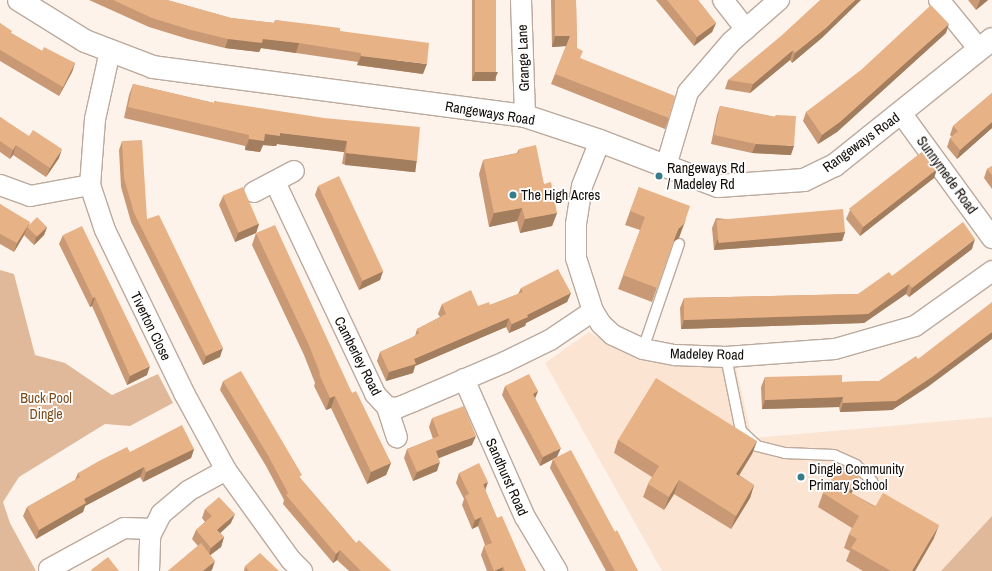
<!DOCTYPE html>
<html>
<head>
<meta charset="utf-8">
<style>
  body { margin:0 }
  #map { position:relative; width:992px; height:571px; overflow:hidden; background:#fef3eb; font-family:"Archivo Narrow",sans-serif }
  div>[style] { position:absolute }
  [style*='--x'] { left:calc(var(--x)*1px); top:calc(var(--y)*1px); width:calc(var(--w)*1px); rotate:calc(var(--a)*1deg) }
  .built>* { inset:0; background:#fbe4d1 }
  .green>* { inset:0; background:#e0b99b }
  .roads { filter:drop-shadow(1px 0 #bbaa9d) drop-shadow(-1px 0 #bbaa9d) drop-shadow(0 1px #bbaa9d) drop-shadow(0 -1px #bbaa9d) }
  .service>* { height:10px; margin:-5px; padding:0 5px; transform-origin:5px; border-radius:5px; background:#fff }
  .minor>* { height:20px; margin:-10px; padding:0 10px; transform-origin:10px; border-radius:10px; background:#fff }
  .tertiary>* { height:22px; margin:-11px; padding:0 11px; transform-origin:11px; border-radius:11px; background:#fff }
  .wall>* { inset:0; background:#c89974; transform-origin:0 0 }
  .shaded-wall>* { inset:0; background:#a27d5e; transform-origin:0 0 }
  .building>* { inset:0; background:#e8b287; transform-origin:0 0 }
  .dots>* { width:11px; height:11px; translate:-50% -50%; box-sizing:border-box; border:2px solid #fff; border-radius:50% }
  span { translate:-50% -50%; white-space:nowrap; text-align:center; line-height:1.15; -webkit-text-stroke:3.5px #fff; paint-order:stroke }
  .street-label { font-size:14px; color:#120c08 }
  .poi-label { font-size:14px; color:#120c08 }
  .left { translate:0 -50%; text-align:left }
  .park-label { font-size:14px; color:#7d4a1a }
</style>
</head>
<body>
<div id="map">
  <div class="built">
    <i style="clip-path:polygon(589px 332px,615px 348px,671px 363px,736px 368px,752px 438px,992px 417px,992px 516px,941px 571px,662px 571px,545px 363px)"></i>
  </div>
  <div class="green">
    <i style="clip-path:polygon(0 270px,14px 274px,35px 355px,65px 363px,112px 395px,158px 374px,173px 403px,130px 426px,105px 424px,19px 477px,3px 502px,10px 523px,36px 571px,0 571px)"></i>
    <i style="clip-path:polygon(992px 516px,992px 571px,941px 571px)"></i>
  </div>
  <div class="roads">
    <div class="service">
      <i style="--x:643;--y:349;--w:111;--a:-71.1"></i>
      <i style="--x:726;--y:357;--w:76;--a:78.5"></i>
      <i style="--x:741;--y:431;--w:22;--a:43"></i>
      <i style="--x:757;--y:446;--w:29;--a:14"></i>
      <i style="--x:785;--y:453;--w:49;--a:2.3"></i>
      <i style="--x:834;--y:455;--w:24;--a:24"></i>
      <i style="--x:856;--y:465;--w:23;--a:45"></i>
    </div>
    <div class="minor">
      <i style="--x:521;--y:0;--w:116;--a:88"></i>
      <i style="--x:723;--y:0;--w:37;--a:52"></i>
      <i style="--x:939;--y:0;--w:63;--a:50.8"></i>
      <i style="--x:110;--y:51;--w:70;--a:102.4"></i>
      <i style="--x:95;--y:119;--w:66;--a:94.3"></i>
      <i style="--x:90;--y:185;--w:47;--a:71.6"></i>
      <i style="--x:105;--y:230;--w:181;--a:64.1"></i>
      <i style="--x:184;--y:393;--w:88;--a:61.4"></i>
      <i style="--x:226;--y:470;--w:111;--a:54.2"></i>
      <i style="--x:291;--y:560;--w:16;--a:45"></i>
      <i style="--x:901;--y:113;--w:155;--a:53.9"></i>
      <i style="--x:600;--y:141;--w:48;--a:111.8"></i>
      <i style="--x:582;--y:186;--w:39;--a:99"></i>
      <i style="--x:576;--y:225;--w:33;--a:90"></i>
      <i style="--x:576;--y:258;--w:56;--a:72.2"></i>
      <i style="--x:593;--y:311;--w:15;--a:58"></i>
      <i style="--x:601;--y:324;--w:16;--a:43"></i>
      <i style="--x:613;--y:335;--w:33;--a:25"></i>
      <i style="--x:643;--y:349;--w:33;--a:11"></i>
      <i style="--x:675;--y:355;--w:51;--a:2.2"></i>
      <i style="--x:726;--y:357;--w:109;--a:-4.2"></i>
      <i style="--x:835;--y:349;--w:83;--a:-16"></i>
      <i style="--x:915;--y:326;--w:95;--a:-35.5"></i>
      <i style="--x:666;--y:166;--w:77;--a:-73.4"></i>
      <i style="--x:688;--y:92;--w:66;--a:-49.3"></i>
      <i style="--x:731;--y:42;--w:64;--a:-41.2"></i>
      <i style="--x:275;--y:182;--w:234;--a:64.7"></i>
      <i style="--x:375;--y:394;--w:18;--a:47"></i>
      <i style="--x:387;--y:407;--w:10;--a:6"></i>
      <i style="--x:397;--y:408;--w:18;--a:-22"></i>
      <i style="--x:414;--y:401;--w:99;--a:-23.2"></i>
      <i style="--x:505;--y:362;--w:50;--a:-26.1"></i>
      <i style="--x:550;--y:340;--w:52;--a:-34"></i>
      <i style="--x:0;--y:185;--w:32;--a:20"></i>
      <i style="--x:30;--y:196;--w:61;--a:-10.4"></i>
      <i style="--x:254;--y:192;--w:45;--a:-27.7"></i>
      <i style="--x:464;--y:379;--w:151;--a:66.2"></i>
      <i style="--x:525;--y:517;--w:63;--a:59.3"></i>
      <i style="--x:387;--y:407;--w:32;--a:72"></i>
      <i style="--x:49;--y:569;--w:85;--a:-28.7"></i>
      <i style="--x:124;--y:528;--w:29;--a:2"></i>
      <i style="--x:149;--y:571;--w:35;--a:-88"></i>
      <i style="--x:150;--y:536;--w:25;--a:-63"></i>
      <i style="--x:161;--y:514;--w:35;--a:-40"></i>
      <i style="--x:188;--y:491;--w:43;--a:-28.9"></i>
    </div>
    <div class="tertiary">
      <i style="--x:19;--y:0;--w:78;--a:31.8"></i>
      <i style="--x:85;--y:41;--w:73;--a:20.9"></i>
      <i style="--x:153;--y:67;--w:375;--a:7.5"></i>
      <i style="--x:525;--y:116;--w:79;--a:18.4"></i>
      <i style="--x:600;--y:141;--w:126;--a:20.9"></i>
      <i style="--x:718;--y:186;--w:86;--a:-4"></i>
      <i style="--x:804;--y:180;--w:34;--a:-26"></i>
      <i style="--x:835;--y:165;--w:201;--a:-38.7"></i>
    </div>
  </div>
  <div class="wall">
    <i style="clip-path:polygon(89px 0,167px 0,231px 18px,274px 23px,275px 20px,340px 31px,423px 74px,357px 65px,358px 62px,296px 53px,261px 48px,259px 52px,225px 48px,188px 39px,149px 27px)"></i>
    <i style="left:472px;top:0;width:24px;height:81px"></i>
    <i style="clip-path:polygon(551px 0,576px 0,577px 48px,580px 58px,669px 118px,665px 129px,551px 84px,566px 46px,552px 47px)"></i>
    <i style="clip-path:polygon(656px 0,698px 0,716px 23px,712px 32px,694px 46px)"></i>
    <i style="clip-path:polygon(968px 0,988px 0,976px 10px)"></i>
    <i style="clip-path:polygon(0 23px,11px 33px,42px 51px,75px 63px,72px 72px,59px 96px,0 61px)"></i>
    <i style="clip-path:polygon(946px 33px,837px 132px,818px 144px,803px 121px,806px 112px)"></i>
    <i style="clip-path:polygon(823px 37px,792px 63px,790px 60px,750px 93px,725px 89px,728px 80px)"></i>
    <i style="clip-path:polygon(133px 84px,214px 103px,214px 101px,417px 161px,413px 172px,342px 164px,344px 152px,277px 144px,276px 146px,263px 145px,260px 152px,245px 150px,245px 146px,124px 118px,129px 95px)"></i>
    <i style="clip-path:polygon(992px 93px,992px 128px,957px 159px,947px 147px,950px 138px,952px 137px,950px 135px,953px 126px)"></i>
    <i style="clip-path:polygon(720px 106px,775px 117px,776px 115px,791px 155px,752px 153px,711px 144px,717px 115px)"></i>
    <i style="clip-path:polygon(0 117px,59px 158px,46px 177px,13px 155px,10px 159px,0 152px)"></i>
    <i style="clip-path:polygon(122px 141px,147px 219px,220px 357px,203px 365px,131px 222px,121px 187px,119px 150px)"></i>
    <i style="clip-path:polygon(519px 149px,544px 184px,557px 213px,552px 226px,520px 233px,517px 221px,489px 227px,479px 174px,483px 160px,517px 153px)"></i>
    <i style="clip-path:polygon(992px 166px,992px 189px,984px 178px,987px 169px)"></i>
    <i style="clip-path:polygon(937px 169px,934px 178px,860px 236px,846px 219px,850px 210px)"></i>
    <i style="clip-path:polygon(318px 186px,383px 271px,380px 280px,359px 290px,315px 195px)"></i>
    <i style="clip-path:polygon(639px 187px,679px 238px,673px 242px,652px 302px,618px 289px,640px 230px,625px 225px)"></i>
    <i style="clip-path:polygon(223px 196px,259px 224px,256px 233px,235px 242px,219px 205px)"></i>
    <i style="clip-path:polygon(0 204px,29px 225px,47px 227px,44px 235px,34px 245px,24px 235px,14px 252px,0 244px)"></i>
    <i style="clip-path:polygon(716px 218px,845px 232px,842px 241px,714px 250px,712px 228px)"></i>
    <i style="clip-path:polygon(256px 233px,352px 393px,391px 463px,386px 475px,367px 484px,331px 408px,326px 410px,314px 386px,315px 383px,304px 355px,252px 245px)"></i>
    <i style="clip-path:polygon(63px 235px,147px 375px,127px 385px,92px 306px,90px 307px,59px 244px)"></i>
    <i style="clip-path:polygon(972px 249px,909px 297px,906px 294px,864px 323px,681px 329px,680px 308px,684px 298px,858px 294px,892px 276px)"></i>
    <i style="clip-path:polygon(521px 288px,571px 293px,567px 302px,526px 323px,525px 326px,509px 333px,506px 327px,415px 366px,413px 373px,386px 381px,377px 361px,380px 352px,411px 338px,415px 336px,417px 329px,440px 317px,438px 314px,442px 304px,478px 306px,490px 305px,518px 294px)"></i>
    <i style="clip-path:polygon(918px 359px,929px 386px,892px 410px,840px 412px,839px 407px,762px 409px,761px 387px,765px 377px,842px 382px,879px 381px)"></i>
    <i style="clip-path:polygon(223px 381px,301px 479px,356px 543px,391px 571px,349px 571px,337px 560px,333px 563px,283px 504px,284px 500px,266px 466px,220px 390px)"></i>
    <i style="clip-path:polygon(505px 386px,538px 391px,535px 398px,557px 457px,540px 466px,502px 395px)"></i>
    <i style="clip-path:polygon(432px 418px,472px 445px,438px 458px,437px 471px,413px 481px,404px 458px,407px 449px,433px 439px,429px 427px)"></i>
    <i style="clip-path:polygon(618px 440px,757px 441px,752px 454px,739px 475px,754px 485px,750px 498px,731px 529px,674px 494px,664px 510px,643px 497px,648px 484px,652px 477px,614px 453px)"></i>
    <i style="clip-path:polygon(194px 449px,191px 458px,143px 482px,140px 477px,85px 506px,83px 512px,36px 539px,23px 516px,27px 507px,75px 480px,78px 473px)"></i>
    <i style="clip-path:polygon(553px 459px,615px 532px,638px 571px,606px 571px,550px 468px)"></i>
    <i style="clip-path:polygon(459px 473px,485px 490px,497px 518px,526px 571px,487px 571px,481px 555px,484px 546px,485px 545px,478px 526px,472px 529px,462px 505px,464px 499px,456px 483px)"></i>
    <i style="clip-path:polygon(854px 489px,851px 493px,934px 538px,915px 571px,863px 571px,846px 561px,850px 551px,844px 548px,849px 534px,852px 528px,818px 507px,823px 493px)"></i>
    <i style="clip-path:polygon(205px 509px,231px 523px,220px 533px,224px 537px,221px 547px,210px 555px,212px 570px,210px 571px,168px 571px,198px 546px,192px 539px,196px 530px,205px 522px,202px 518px)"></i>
    <i style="clip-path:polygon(245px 566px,279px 571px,244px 571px)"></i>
  </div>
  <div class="shaded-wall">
    <i style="clip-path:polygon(855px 0,861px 0,823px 37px,792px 63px,795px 53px)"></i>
    <i style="clip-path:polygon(980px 0,988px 0,976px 10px)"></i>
    <i style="clip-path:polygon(716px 23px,712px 32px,694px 46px,697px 37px)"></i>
    <i style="clip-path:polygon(949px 24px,946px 33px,837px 132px,818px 144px,822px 135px)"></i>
    <i style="clip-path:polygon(555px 36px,570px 36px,567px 46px,552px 47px)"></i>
    <i style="clip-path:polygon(228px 39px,263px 39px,299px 43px,296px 53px,261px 48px,259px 52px,225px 48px)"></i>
    <i style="clip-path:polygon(793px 50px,790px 60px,750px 93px,753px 84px)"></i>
    <i style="clip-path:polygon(361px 56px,427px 64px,423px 74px,357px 65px)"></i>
    <i style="clip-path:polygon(75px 63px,72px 72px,59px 96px,63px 87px)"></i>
    <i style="clip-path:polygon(475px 72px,498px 72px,494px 81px,472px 81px)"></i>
    <i style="clip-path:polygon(992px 122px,992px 128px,957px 159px,960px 150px)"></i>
    <i style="clip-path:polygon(280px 133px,347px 141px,344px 152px,277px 144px,276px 146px,263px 145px,260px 152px,245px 150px,249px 139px,265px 134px)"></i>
    <i style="clip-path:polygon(756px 144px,794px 146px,791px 155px,752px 153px)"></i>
    <i style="clip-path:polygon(16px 145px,13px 155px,10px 159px,13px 150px)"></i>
    <i style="clip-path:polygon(62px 149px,59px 158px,46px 177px,50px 168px)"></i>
    <i style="left:346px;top:153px;width:71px;height:12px;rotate:6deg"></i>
    <i style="clip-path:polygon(937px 169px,934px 178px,860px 236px,863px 227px)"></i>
    <i style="clip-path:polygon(522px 208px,517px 221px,489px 227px,494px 213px)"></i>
    <i style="clip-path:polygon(557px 213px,552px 226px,520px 233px,525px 219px)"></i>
    <i style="clip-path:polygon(686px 219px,679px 238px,673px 242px,678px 229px)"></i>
    <i style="clip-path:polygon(30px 222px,28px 228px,27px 227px,24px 235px,14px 252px,17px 243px)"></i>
    <i style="clip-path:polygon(259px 224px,256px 233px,235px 242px,238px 233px)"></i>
    <i style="clip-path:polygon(47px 227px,44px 235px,34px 245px,36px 237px)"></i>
    <i style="clip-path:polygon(845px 232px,842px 241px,714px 250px,717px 240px)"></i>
    <i style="clip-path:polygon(975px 239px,972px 249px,909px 297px,912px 288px)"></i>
    <i style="clip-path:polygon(383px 271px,380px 280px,359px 290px,363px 280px)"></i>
    <i style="clip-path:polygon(909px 284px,906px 294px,864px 323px,681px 329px,684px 320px,868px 314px)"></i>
    <i style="clip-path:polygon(571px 293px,567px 302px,526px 323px,525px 326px,509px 333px,512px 324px,527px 315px)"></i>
    <i style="clip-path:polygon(95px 297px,92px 306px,90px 307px,93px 298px)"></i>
    <i style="clip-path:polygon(509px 318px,506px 327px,415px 366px,413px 373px,386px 381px,389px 372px,414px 359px)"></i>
    <i style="clip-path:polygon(992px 332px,992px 339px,929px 386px,892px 410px,840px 412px,843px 403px)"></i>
    <i style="clip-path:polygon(223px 348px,220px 357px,203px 365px,206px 356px)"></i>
    <i style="clip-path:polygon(150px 366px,147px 375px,127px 385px,130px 376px)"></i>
    <i style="clip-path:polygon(538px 391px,534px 401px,533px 394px)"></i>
    <i style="clip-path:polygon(335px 396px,331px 408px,326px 410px,330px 398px)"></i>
    <i style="clip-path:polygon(843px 397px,839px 407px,762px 409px,765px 400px)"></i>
    <i style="clip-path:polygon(476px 436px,472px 445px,432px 461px,436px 451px)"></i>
    <i style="clip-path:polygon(757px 441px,752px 454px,732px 487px,736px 474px)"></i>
    <i style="clip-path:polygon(561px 448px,557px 457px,540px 466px,543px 457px)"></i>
    <i style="clip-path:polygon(194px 449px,191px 458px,143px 482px,146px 472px)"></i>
    <i style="clip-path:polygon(440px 462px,437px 471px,413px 481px,417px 472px)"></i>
    <i style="clip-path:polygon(391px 463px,386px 475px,367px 484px,371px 472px)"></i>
    <i style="clip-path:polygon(144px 467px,140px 477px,85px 506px,83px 512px,36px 539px,39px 530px,84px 499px)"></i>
    <i style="clip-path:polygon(859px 475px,854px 489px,844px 505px,849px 492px)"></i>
    <i style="clip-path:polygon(679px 480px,674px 494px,664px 510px,669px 497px)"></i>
    <i style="clip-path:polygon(488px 482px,485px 491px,483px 484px)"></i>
    <i style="clip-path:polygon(754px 485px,750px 498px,731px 529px,736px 516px)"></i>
    <i style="clip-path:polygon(235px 514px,231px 523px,214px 539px,217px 530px)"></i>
    <i style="clip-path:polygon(481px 517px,478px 526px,472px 529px,475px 520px)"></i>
    <i style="clip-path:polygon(939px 525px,934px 538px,915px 571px,912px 571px)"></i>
    <i style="clip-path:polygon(224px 537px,221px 547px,208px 557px,211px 548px)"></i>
    <i style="clip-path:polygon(340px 550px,337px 560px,333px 563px,336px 554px)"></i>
    <i style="clip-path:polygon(215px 561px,212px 570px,210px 571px,203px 571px)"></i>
    <i style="clip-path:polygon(503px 567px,502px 571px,494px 571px)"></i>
  </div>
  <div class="building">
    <i style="clip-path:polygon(113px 0,167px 0,231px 18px,275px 23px,275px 20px,309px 24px,340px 28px,340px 31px,429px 43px,427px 64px,361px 56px,361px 53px,299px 43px,263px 39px,262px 43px,228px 39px,191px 30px,152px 18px)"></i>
    <i style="left:475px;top:0;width:21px;height:72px"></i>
    <i style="clip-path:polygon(555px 0,576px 0,577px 48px,583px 51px,580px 58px,675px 96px,669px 118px,555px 74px,570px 36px,555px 36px)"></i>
    <i style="clip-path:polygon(667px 0,698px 0,716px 23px,697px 37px)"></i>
    <i style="clip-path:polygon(820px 0,855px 0,826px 28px,795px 53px,793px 50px,753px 84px,728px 80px,781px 36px)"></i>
    <i style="clip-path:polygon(931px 5px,949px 24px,840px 122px,822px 135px,806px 112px,861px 70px)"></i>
    <i style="clip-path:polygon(0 23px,12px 31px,11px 33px,42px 51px,44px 47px,75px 63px,63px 87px,0 50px)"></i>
    <i style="clip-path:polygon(133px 84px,214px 103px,214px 101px,324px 118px,420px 127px,417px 161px,346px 153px,347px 141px,280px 133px,280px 136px,265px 134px,264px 141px,249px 139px,249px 135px,128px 107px)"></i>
    <i style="clip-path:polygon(992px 93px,992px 122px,960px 150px,950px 138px,958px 131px,953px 126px)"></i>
    <i style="clip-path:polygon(720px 106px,776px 117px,776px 115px,796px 116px,794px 146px,756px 144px,714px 135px)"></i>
    <i style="clip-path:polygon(0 117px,29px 136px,33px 130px,62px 149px,50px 168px,16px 145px,13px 150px,0 141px)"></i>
    <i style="clip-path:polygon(142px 140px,147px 219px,159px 215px,223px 348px,206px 356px,134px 213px,124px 178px,122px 141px)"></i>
    <i style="clip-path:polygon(536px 145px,544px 184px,551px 182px,557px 213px,525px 219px,522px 208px,494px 213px,483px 160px,519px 153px,519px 149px)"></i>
    <i style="left:923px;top:151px;width:23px;height:94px;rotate:52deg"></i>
    <i style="clip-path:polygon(992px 166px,992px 175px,987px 169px)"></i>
    <i style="left:339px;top:176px;width:105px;height:23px;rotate:65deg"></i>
    <i style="left:243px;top:187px;width:40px;height:22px;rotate:67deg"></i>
    <i style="clip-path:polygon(639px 187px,690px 206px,684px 224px,678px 229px,657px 288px,623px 275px,645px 217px,630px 211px)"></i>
    <i style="clip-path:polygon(0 204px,30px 222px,17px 243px,0 234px)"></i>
    <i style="left:843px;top:209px;width:23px;height:127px;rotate:85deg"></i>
    <i style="left:37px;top:217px;width:14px;height:14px;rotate:45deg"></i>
    <i style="clip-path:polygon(963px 222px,975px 239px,912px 288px,909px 284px,868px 314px,684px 320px,684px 298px,858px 294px,889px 272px,892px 276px)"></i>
    <i style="clip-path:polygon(275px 225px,352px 393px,356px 391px,391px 463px,371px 472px,335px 396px,330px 398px,319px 374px,320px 373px,308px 343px,256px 233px)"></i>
    <i style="clip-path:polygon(82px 226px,150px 366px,130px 376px,95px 297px,93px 298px,63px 235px)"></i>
    <i style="clip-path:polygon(558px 269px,571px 293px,527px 315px,528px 317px,512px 324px,509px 318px,414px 359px,416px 364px,389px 372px,380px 352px,411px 338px,419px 333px,417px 329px,446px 314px,442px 304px,471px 290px,478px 306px,489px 302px,490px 305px,523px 292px,521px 288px)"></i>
    <i style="clip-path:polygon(992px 302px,992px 332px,932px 377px,896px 401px,843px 403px,843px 397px,765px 400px,765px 377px,842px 375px,842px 382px,879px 381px,916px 356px,918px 359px)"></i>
    <i style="clip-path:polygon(241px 371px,302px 475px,299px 477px,356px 543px,359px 540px,391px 571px,361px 571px,340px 550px,336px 554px,286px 495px,288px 493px,269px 457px,223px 381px)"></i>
    <i style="clip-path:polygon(529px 374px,538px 391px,533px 394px,561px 448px,543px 457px,505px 386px)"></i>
    <i style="clip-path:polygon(656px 378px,757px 441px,736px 474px,754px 485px,736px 516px,679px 480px,669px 497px,648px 484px,659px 466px,618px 440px)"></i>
    <i style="clip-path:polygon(464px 406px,476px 436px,436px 451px,440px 462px,417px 472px,407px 449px,439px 436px,432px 418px)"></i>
    <i style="clip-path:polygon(182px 425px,194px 449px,146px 472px,144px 467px,84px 499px,86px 503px,39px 530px,27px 507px,80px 477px,78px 473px,99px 461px,127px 447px,130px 452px)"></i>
    <i style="clip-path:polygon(571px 450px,615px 532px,617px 530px,638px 571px,615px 571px,553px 459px)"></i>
    <i style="clip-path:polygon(479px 463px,488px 482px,483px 484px,497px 518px,502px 516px,526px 571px,505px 571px,503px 567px,494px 571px,484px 546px,492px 543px,481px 517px,475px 520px,465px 496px,469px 494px,459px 473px)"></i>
    <i style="clip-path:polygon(841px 464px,859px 475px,849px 492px,875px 507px,883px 493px,939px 525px,912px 571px,891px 571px,851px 548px,857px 539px,849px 534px,859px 516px,823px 493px)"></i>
    <i style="clip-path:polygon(219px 497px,235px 514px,217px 530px,224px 537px,211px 548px,196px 530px,212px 516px,205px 509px)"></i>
    <i style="clip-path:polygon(201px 543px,215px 561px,203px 571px,168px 571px)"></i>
    <i style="clip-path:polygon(260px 553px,279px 571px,249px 571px,245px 566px)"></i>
    <i style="clip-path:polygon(108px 557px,119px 571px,92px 571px,91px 570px)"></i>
  </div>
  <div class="dots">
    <i style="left:659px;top:176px;background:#367c89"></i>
    <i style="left:513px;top:195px;background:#367c89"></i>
    <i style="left:801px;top:477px;background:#367c89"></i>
  </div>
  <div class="street-label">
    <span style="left:523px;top:58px;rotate:-92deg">Grange Lane</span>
    <span style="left:490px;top:113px;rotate:9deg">Rangeways Road</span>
    <span style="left:861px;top:142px;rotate:-36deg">Rangeways Road</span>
    <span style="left:947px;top:175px;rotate:54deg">Sunnymede Road</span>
    <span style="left:151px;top:326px;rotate:64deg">Tiverton Close</span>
    <span style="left:707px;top:354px;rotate:1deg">Madeley Road</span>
    <span style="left:358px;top:356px;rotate:63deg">Camberley Road</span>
    <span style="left:507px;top:477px;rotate:66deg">Sandhurst Road</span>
  </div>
  <div class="poi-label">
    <span class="left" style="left:667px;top:176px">Rangeways Rd<br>/ Madeley Rd</span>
    <span class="left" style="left:521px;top:195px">The High Acres</span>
    <span class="left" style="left:809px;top:477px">Dingle Community<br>Primary School</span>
  </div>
  <div class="park-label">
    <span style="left:46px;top:406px">Buck Pool<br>Dingle</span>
  </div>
</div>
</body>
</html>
